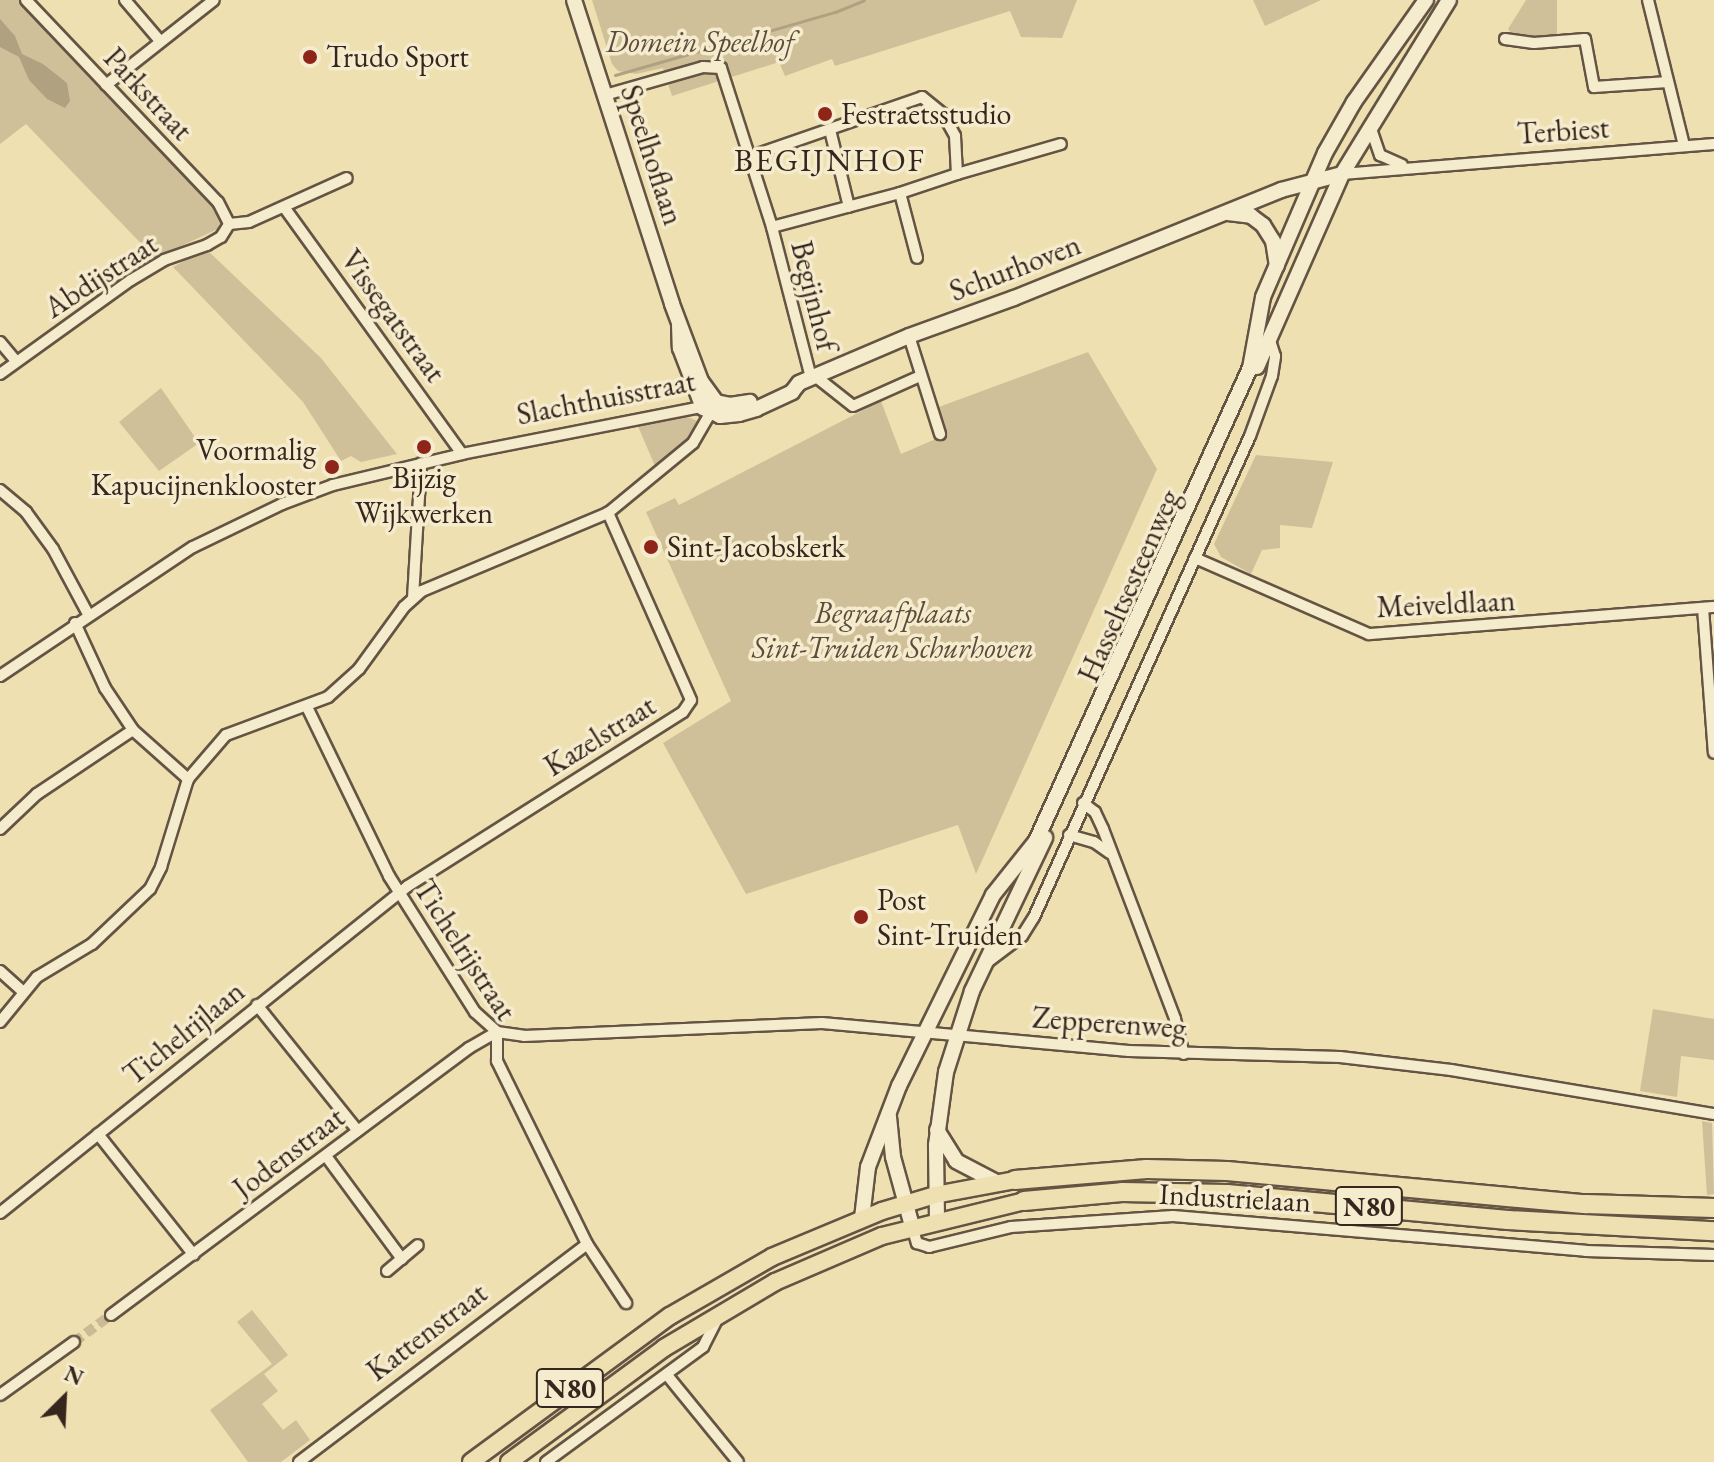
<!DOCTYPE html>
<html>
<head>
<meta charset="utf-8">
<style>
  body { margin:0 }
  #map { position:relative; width:1714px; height:1462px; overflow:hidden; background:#efe0b2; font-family:"EB Garamond",serif }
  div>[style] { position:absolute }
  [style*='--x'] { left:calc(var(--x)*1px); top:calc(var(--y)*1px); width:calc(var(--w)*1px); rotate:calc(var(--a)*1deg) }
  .green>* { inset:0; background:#d0c099 }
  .water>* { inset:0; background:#b0a180 }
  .stream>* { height:3px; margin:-1.5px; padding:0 1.5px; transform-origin:1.5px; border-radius:1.5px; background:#b0a180 }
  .street-tunnel>* { height:10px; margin-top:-5px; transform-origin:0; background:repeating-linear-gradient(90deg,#cabb94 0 10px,transparent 0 15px) }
  .roads { filter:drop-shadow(2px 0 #645443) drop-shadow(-2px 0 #645443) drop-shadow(0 2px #645443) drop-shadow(0 -2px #645443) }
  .street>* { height:10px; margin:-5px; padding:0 5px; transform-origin:5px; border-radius:5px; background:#f5ebcd }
  .secondary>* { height:14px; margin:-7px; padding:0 7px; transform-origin:7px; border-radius:7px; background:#f5ebcd }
  .primary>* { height:16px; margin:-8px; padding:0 8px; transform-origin:8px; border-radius:8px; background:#efe0b2 }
  .highway>* { height:18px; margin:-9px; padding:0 9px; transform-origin:9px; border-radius:9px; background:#efe0b2 }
  .dots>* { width:22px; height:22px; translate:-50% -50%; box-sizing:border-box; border:4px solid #f5ebcd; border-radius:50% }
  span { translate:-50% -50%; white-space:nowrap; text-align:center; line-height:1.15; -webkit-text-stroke:7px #f5ebcd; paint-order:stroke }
  .shield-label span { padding:2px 6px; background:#f5ebcd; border:2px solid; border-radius:6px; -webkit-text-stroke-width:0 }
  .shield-label { font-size:28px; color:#36261e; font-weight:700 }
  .park-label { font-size:30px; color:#5c4c3d; font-style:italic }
  .poi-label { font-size:30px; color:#36261e }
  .left { translate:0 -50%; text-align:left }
  .right { translate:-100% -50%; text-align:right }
  .street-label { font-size:30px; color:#36261e }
  .neighbourhood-label { font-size:32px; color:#36261e; letter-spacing:2px }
  .north { position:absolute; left:24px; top:1358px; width:80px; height:80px; -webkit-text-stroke:6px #f5ebcd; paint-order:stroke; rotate:24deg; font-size:22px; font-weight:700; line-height:32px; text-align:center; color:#36261e }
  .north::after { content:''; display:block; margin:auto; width:28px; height:36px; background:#36261e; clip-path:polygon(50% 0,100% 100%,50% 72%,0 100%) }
</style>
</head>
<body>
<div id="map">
  <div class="green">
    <i style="clip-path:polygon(0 0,20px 0,214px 206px,221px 220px,218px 229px,155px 258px,26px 124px,0 144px)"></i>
    <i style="clip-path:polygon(592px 0,1077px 0,1062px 38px,1021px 37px,1010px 11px,835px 66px,832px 59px,785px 76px,779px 62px,672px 96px,663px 68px,636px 74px,618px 71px,612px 64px)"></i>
    <i style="clip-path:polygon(1253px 0,1321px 0,1265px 26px)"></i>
    <i style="clip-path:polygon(1526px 0,1557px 0,1557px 38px,1535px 40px,1513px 35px,1508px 29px)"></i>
    <i style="clip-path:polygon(206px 249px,321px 358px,397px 454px,361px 462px,351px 456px,341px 461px,303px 402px,173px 267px)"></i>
    <i style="clip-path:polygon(1088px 352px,1157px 469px,976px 874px,958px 825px,746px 894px,663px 743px,731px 701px,646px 512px,675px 498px,679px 505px,881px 401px,901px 454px,938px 438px,928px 411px)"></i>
    <i style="clip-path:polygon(161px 388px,199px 443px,159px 471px,119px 422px)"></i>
    <i style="clip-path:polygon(684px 416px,698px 421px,694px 434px,655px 466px,637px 424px)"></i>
    <i style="clip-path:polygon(1256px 455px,1333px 462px,1312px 528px,1280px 525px,1280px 548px,1262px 550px,1251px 574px,1221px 557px,1214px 544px)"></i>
    <i style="clip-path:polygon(1653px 1009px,1714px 1019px,1714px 1060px,1681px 1056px,1677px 1097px,1640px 1091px)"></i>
    <i style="clip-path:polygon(1702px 1121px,1712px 1123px,1714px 1194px,1707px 1195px)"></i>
    <i style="clip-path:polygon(252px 1310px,288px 1355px,264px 1374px,278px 1391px,262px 1404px,283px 1430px,296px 1420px,310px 1440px,281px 1462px,248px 1462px,210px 1410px,272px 1364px,237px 1322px)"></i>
  </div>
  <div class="water">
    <i style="clip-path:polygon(0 19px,15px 36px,22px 54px,43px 64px,67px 83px,70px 101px,65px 108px,47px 99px,29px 80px,19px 57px,0 47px)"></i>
  </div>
  <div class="stream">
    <i style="--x:615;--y:75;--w:229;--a:-16"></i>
    <i style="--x:835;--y:12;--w:31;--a:-22"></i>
  </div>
  <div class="street-tunnel">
    <i style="--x:74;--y:1342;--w:46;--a:-36.1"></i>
  </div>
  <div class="roads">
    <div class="street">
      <i style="--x:26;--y:0;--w:279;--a:46.5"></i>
      <i style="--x:218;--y:202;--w:25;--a:63"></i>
      <i style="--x:125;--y:0;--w:54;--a:49.5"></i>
      <i style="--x:1648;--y:0;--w:150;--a:76.1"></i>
      <i style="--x:1505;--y:39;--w:29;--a:8"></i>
      <i style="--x:1534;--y:43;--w:51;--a:-4.5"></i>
      <i style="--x:1585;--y:39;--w:49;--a:79.4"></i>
      <i style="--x:1594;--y:87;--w:74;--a:-3.9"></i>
      <i style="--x:106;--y:85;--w:137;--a:-38.2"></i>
      <i style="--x:605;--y:95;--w:102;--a:-15.9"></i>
      <i style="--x:703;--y:67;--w:18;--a:3"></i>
      <i style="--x:721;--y:68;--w:167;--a:72.2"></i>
      <i style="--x:772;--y:227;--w:156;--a:75.5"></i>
      <i style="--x:1370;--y:126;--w:31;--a:71"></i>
      <i style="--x:1380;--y:155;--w:24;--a:24"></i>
      <i style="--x:830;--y:130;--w:79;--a:76.1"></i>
      <i style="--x:749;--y:157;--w:183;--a:-19.1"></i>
      <i style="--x:922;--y:97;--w:27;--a:39"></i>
      <i style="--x:943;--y:114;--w:25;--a:61"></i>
      <i style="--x:955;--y:136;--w:38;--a:87"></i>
      <i style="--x:957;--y:174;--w:60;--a:161.6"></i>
      <i style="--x:900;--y:193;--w:132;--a:165.1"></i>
      <i style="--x:957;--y:174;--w:108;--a:-16.1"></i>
      <i style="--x:1342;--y:174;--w:373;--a:-4.6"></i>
      <i style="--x:900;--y:193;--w:67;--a:75.3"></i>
      <i style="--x:284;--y:207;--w:304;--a:54.2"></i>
      <i style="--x:229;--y:224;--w:20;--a:-6"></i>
      <i style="--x:249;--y:222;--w:107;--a:-24.2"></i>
      <i style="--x:909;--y:336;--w:103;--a:72.4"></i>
      <i style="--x:0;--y:342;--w:25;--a:50"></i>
      <i style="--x:0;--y:374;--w:161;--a:-35.7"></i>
      <i style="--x:131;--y:280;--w:39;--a:-31"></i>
      <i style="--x:164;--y:260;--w:46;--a:-19.2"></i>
      <i style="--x:207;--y:245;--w:16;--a:-30"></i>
      <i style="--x:221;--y:237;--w:15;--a:-58"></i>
      <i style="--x:815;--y:376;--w:48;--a:38.3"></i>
      <i style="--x:853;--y:406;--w:73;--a:-24.1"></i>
      <i style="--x:0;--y:490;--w:34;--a:40"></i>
      <i style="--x:26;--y:512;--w:46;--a:53.9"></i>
      <i style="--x:53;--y:549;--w:74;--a:61.7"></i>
      <i style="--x:1195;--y:558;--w:190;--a:23.6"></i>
      <i style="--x:1369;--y:634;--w:346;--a:-4.5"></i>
      <i style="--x:413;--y:598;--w:135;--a:-86.6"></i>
      <i style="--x:1703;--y:608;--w:145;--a:85.7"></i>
      <i style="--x:75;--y:623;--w:72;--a:65.2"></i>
      <i style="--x:105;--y:688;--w:50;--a:56.3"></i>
      <i style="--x:133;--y:730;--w:74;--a:41.7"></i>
      <i style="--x:0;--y:676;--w:232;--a:-33.8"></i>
      <i style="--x:193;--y:547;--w:99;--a:-25.8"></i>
      <i style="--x:282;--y:504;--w:54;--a:-20.4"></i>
      <i style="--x:333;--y:485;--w:133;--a:-13.5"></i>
      <i style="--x:462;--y:454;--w:250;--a:-11.1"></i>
      <i style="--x:307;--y:707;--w:188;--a:64.1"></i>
      <i style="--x:389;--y:876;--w:161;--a:57.7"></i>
      <i style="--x:475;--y:1012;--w:30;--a:42"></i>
      <i style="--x:497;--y:1032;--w:27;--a:8"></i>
      <i style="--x:524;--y:1036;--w:298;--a:-2.5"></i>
      <i style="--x:822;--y:1023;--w:308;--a:5.2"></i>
      <i style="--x:1129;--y:1051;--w:211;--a:1.6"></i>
      <i style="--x:1340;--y:1057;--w:112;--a:6.7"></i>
      <i style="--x:1451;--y:1070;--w:267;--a:9.5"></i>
      <i style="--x:1083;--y:803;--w:15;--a:37"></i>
      <i style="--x:1095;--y:812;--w:19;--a:65"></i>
      <i style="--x:1103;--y:829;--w:203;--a:69.2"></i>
      <i style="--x:1175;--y:1019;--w:36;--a:76"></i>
      <i style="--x:0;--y:829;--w:51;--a:-43.4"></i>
      <i style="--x:37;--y:794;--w:115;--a:-33.7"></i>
      <i style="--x:1069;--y:835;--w:26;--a:16"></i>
      <i style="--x:1094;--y:842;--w:19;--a:35"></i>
      <i style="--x:985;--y:964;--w:46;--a:-37.1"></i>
      <i style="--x:1022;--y:936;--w:22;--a:-58"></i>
      <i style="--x:1034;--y:917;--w:527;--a:-65.82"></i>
      <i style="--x:1250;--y:436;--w:64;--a:-69.9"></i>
      <i style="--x:1272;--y:376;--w:20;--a:-81"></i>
      <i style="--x:1275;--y:356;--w:19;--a:-108"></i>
      <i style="--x:0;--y:971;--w:30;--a:42"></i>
      <i style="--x:257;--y:1005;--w:161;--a:51.3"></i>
      <i style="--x:0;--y:1022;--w:58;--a:-50.6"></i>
      <i style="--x:37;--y:977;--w:64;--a:-31"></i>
      <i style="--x:92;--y:944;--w:80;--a:-43.5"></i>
      <i style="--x:150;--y:889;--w:25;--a:-63"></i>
      <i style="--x:161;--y:867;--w:92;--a:-72.9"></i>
      <i style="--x:188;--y:779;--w:58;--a:-49.2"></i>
      <i style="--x:226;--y:735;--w:109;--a:-20.4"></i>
      <i style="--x:328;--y:697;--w:42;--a:-42.1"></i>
      <i style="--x:359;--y:669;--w:77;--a:-54"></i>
      <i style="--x:404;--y:607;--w:24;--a:-42"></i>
      <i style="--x:422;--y:591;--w:202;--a:-22.8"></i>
      <i style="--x:608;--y:513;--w:110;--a:-39.5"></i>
      <i style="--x:693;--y:443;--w:39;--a:-60"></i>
      <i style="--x:497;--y:1032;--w:29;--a:90"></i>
      <i style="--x:497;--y:1061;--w:204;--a:63.8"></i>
      <i style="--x:587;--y:1244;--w:71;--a:56.5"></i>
      <i style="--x:98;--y:1134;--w:154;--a:51.6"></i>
      <i style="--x:326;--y:1156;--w:128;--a:53.6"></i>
      <i style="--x:0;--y:1213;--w:523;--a:-38.71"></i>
      <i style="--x:408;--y:886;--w:325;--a:-32.3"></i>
      <i style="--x:683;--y:712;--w:14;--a:-56"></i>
      <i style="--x:691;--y:700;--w:205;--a:-113.9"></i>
      <i style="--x:912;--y:1226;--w:18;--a:74"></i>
      <i style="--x:917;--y:1243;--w:13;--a:18"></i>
      <i style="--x:929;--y:1247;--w:84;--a:-13.7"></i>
      <i style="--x:1011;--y:1227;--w:162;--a:-3.9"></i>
      <i style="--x:1173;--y:1216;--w:414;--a:4.8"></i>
      <i style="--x:1586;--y:1251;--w:128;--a:1.8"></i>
      <i style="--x:387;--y:1271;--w:40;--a:-40"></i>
      <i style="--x:111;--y:1315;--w:447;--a:-36.7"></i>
      <i style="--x:469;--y:1048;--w:32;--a:-30"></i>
      <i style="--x:667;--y:1375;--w:112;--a:50.8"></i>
      <i style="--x:0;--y:1395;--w:91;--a:-35.6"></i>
      <i style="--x:299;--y:1462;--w:361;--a:-37.1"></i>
      <i style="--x:546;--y:1462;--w:195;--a:-36.2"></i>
      <i style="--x:703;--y:1347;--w:35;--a:-63"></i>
    </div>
    <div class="secondary">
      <i style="--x:574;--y:0;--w:319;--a:72.1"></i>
      <i style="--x:672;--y:304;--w:82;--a:69.4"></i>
      <i style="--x:701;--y:381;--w:26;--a:54"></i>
      <i style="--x:716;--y:402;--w:14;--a:12"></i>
      <i style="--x:730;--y:405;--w:20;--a:-9"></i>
      <i style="--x:1228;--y:213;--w:23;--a:7"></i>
      <i style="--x:1251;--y:216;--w:15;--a:37"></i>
      <i style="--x:1263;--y:225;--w:19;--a:58"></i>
      <i style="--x:1273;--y:241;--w:25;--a:81"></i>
      <i style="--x:679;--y:325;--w:23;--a:88"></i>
      <i style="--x:680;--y:348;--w:64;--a:69"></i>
      <i style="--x:703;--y:408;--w:19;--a:25"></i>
      <i style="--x:720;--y:416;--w:19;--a:-6"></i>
      <i style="--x:739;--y:414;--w:18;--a:-16"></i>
      <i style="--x:756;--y:409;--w:40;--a:-25"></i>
      <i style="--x:792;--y:392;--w:11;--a:-52"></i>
      <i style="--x:799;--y:383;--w:120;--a:-23.1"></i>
      <i style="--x:909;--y:336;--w:112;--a:-19.9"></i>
      <i style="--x:1014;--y:298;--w:288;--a:-22"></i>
      <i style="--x:1281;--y:190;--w:63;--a:-14.7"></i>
      <i style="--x:1257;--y:367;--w:211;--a:-66.2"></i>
      <i style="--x:1342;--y:174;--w:204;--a:-58.4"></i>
      <i style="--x:889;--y:1117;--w:40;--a:84.3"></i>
      <i style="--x:893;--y:1157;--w:72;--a:74.6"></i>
      <i style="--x:937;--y:1130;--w:36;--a:58"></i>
      <i style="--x:956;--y:1161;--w:47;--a:27.6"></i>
      <i style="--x:862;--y:1218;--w:51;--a:-83.3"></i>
      <i style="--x:868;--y:1167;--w:87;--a:-69.1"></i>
      <i style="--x:899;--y:1086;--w:213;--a:-63.8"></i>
      <i style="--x:993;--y:895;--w:69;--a:-51.5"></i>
      <i style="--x:1036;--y:841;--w:519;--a:-65.66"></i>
      <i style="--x:1250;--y:368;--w:72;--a:-79.6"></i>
      <i style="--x:1263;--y:297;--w:157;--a:-66.7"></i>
      <i style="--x:1325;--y:153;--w:59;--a:-60.4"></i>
      <i style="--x:1354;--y:102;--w:125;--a:-54.8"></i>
      <i style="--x:937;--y:1220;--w:75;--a:-90.8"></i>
      <i style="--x:936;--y:1145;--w:74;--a:-82.2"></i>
      <i style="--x:946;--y:1072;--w:85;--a:-72.2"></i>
      <i style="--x:972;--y:991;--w:170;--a:-64.5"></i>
    </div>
    <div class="primary">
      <i style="--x:471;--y:1462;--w:247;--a:-36.3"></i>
      <i style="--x:670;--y:1316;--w:118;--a:-30"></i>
      <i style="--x:772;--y:1257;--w:119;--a:-22.7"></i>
      <i style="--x:882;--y:1211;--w:55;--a:-16.8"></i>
      <i style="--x:935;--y:1195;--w:81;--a:-10.6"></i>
      <i style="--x:509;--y:1462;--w:192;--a:-36.3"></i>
      <i style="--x:664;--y:1348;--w:129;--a:-30.7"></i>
      <i style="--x:775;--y:1282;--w:116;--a:-23.3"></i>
      <i style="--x:882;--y:1236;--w:146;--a:-13.8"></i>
    </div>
    <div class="highway">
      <i style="--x:1015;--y:1180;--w:132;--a:-4.8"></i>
      <i style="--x:1147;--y:1169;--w:80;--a:1.4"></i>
      <i style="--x:1227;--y:1171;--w:361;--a:5.3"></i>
      <i style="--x:1586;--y:1204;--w:128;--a:1.8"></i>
      <i style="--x:1024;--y:1201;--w:98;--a:-5.2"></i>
      <i style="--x:1122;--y:1192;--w:105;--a:1.1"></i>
      <i style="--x:1227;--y:1194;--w:282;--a:5.3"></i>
      <i style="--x:1508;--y:1220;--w:206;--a:3.1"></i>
    </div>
  </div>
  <div class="dots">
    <i style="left:310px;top:57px;background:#8f2418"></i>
    <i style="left:825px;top:114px;background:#8f2418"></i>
    <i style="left:424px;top:447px;background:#8f2418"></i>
    <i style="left:332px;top:467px;background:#8f2418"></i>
    <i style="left:651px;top:547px;background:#8f2418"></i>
    <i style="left:861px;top:917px;background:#8f2418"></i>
  </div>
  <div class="shield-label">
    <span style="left:1369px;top:1206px">N80</span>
    <span style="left:570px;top:1388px">N80</span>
  </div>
  <div class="park-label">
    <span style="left:700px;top:42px">Domein Speelhof</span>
    <span style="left:893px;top:630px">Begraafplaats<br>Sint-Truiden Schurhoven</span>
  </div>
  <div class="poi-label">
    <span class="left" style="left:326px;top:57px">Trudo Sport</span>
    <span class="left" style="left:841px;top:114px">Festraetsstudio</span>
    <span class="right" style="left:316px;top:467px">Voormalig<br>Kapucijnenklooster</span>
    <span style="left:424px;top:495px">Bijzig<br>Wijkwerken</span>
    <span class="left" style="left:667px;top:547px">Sint-Jacobskerk</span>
    <span class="left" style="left:877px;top:917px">Post<br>Sint-Truiden</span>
  </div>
  <div class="street-label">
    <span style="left:148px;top:94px;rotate:47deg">Parkstraat</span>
    <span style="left:1563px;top:131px;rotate:-4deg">Terbiest</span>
    <span style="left:652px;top:155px;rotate:72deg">Speelhoflaan</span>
    <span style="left:1015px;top:268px;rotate:-21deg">Schurhoven</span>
    <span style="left:101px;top:276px;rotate:-33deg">Abdijstraat</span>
    <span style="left:814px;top:296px;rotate:76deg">Begijnhof</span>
    <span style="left:393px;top:316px;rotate:54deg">Vissegatstraat</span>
    <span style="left:606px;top:398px;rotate:-11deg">Slachthuisstraat</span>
    <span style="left:1129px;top:586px;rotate:-66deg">Hasseltsesteenweg</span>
    <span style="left:1446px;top:604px;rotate:-3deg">Meiveldlaan</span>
    <span style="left:600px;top:736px;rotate:-32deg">Kazelstraat</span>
    <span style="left:465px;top:950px;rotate:57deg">Tichelrijstraat</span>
    <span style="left:1109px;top:1023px;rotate:4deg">Zepperenweg</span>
    <span style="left:184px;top:1033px;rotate:-39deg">Tichelrijlaan</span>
    <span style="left:289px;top:1153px;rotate:-37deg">Jodenstraat</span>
    <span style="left:1235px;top:1198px;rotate:3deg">Industrielaan</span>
    <span style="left:427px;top:1332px;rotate:-37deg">Kattenstraat</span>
  </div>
  <div class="neighbourhood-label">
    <span style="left:830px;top:160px">BEGIJNHOF</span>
  </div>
  <div class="north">N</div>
</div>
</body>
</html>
